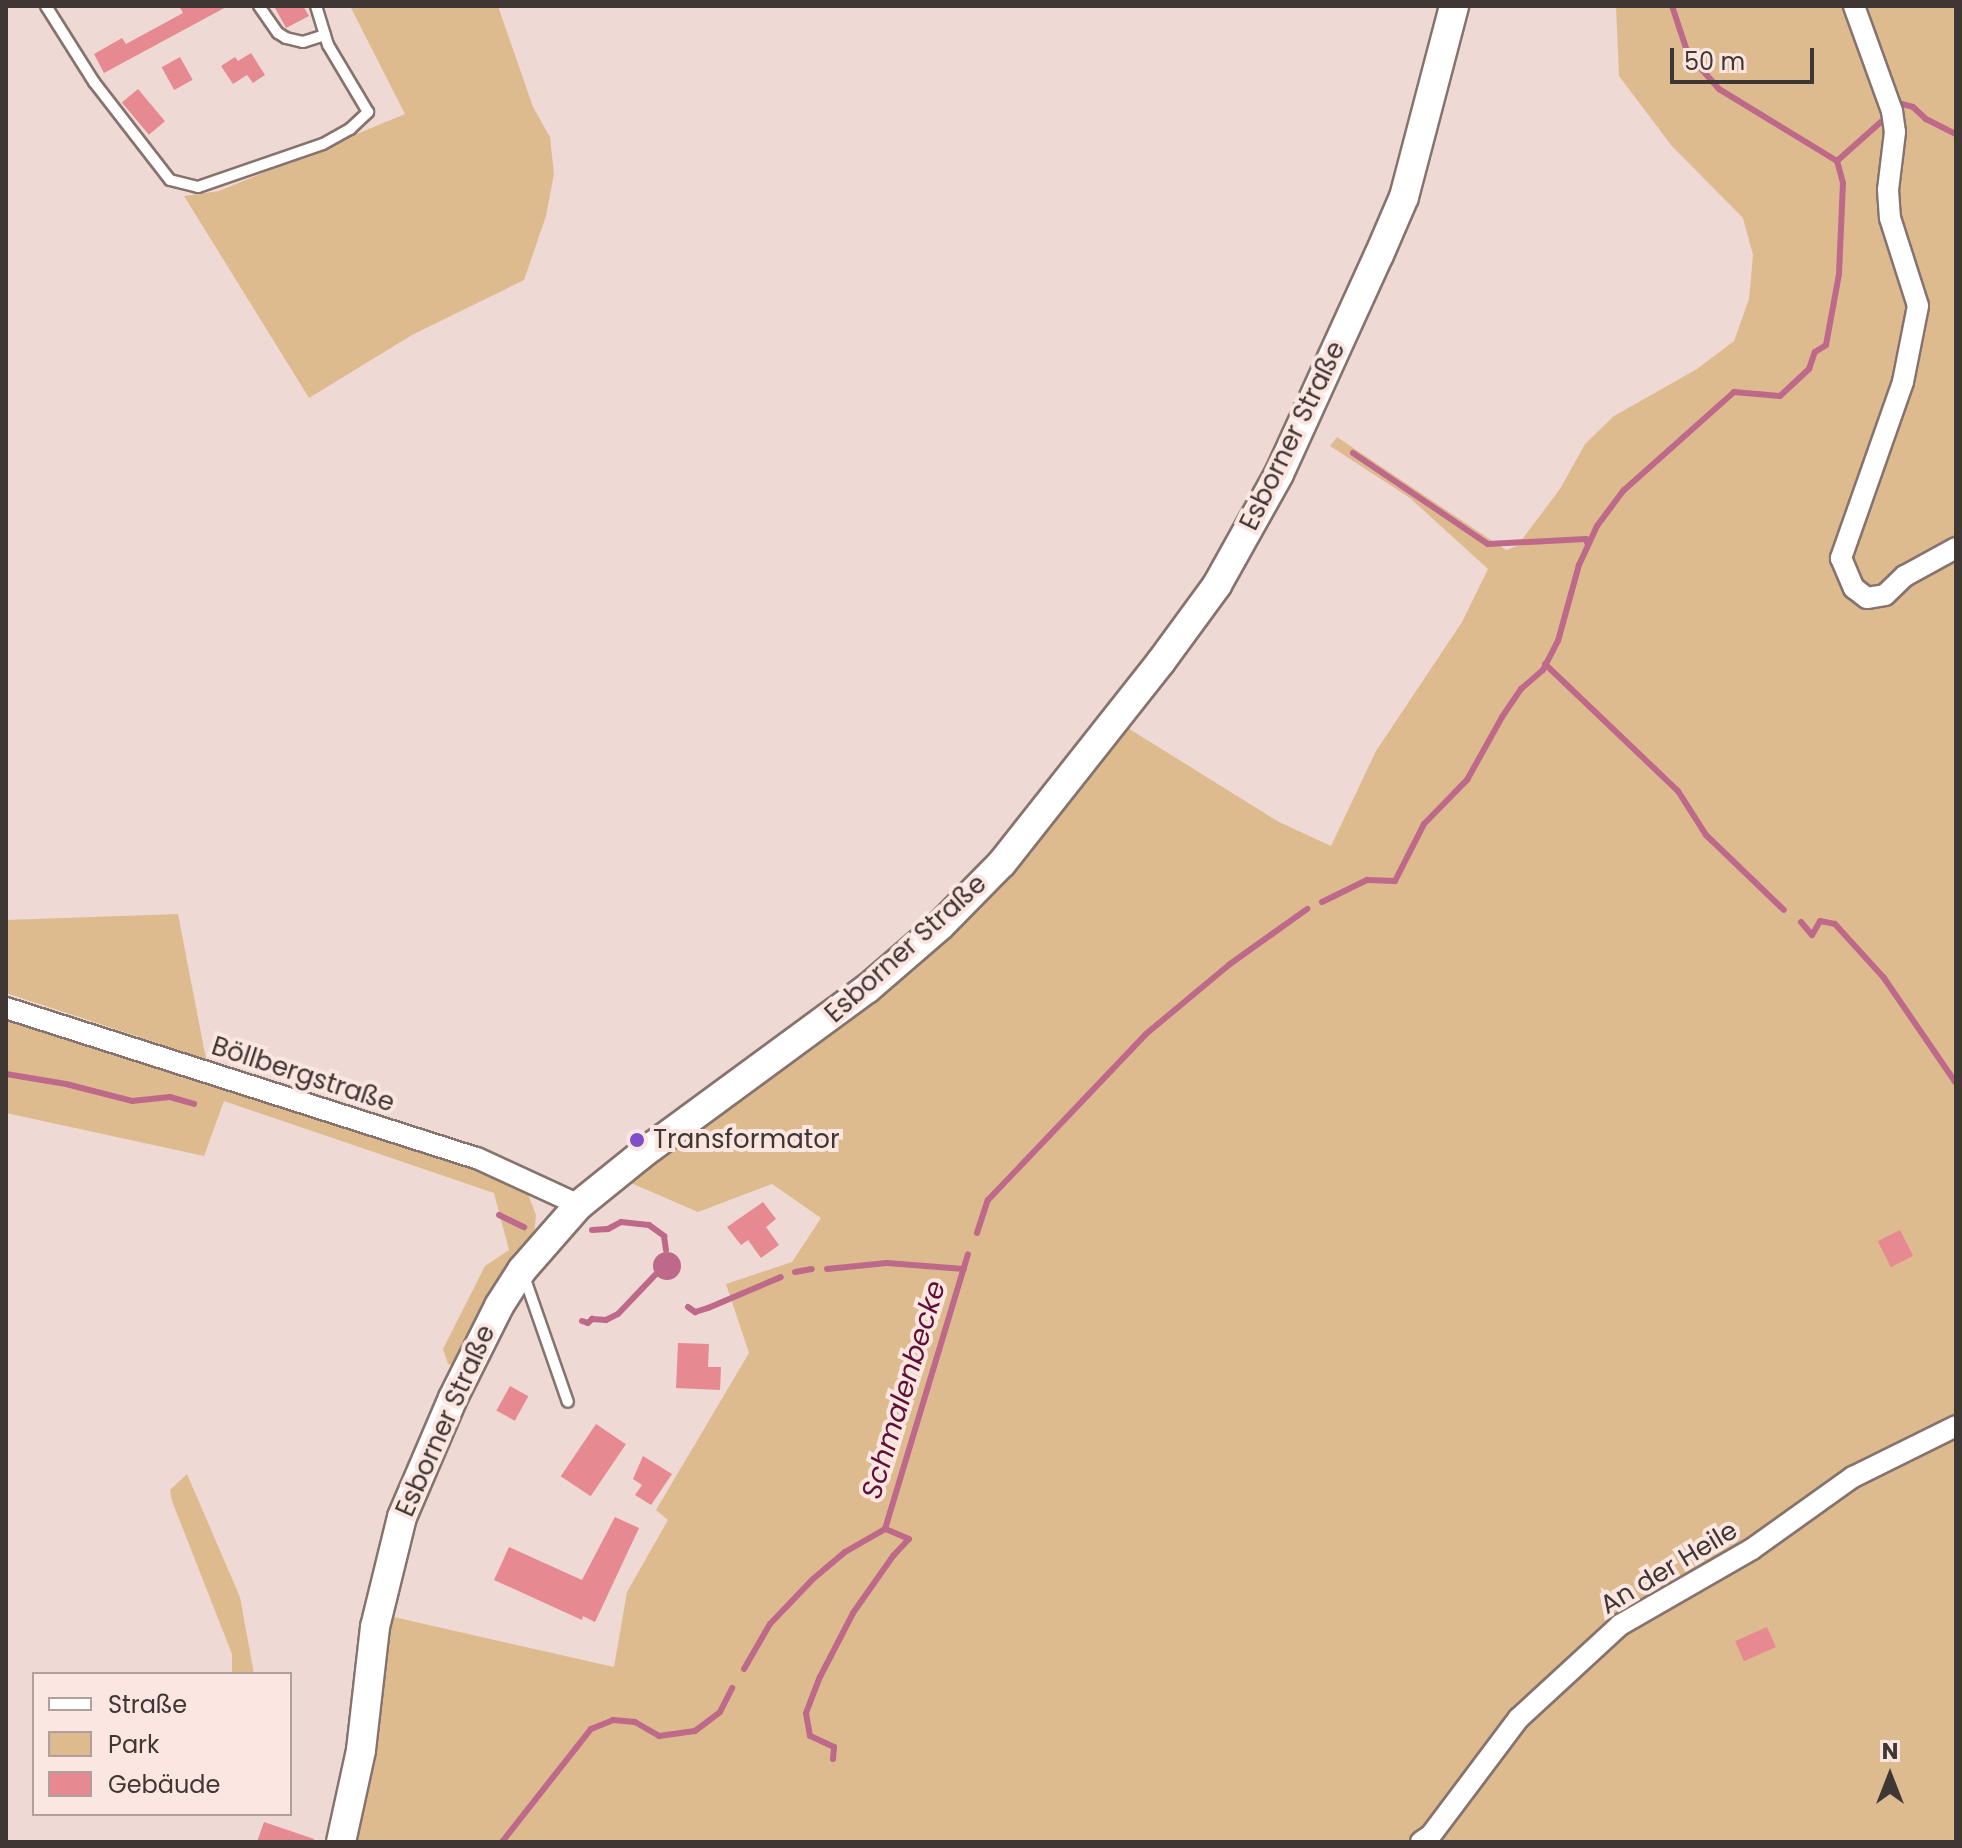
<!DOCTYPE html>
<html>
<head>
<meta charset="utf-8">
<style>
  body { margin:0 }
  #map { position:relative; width:1962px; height:1848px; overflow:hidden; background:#efd9d4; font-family:Poppins,sans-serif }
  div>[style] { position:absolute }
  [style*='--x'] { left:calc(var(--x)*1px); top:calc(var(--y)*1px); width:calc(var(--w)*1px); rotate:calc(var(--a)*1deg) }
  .green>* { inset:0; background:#debb8f }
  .water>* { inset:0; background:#be6989 }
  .round { border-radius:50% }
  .stream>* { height:6px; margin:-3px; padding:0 3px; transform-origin:3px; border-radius:3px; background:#be6989 }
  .building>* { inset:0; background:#e78990; transform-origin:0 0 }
  .roads { filter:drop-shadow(2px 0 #86736e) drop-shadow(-2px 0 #86736e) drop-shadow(0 2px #86736e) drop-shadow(0 -2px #86736e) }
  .service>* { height:10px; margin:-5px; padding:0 5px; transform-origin:5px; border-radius:5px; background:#fff }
  .minor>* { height:20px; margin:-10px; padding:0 10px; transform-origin:10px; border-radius:10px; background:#fff }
  .secondary>* { height:28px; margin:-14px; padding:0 14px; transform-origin:14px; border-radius:14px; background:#fff }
  .dots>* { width:22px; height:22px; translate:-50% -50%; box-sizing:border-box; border:4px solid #fce6e1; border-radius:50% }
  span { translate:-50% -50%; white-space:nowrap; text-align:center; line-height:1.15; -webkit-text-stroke:8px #fce6e1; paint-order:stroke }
  .street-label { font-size:26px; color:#3f3734 }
  .poi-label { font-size:26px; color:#3f3734 }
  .left { translate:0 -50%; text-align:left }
  .water-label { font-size:28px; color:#5f0f36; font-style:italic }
  .frame { position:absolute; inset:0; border:8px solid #3f3734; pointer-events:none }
  .legend { position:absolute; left:32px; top:1672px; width:260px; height:144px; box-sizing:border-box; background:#fce6e1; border:2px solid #b0a09c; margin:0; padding:10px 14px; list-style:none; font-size:24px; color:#3f3734 }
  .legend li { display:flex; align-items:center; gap:16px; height:40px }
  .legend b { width:40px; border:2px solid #b0a09c }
  .north { position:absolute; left:1850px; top:1736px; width:80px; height:80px; -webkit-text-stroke:6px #fce6e1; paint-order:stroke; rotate:0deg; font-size:22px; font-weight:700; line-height:32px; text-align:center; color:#3f3734 }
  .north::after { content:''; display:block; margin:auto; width:28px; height:36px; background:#3f3734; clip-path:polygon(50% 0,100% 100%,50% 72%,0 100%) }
  .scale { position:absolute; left:1670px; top:48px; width:144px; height:36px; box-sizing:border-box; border:4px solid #3f3734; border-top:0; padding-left:10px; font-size:24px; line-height:28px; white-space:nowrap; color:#3f3734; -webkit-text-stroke:6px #fce6e1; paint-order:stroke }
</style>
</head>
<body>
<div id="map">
  <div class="green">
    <i style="clip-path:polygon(350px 6px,498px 6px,533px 107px,550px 137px,554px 174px,546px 216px,524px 280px,412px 335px,309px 398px,184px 196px,219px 191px,405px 114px)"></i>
    <i style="clip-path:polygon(1616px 6px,1956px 6px,1956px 1842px,349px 1842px,385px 1615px,614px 1667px,627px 1592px,668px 1520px,656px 1510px,749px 1353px,726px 1284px,792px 1262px,821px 1218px,772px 1184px,698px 1212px,624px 1180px,688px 1132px,743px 1099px,836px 1021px,1123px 725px,1279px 822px,1331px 846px,1376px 751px,1462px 622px,1488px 569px,1410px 498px,1330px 446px,1337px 437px,1506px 550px,1517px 546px,1560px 489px,1585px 444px,1614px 416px,1697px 369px,1734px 341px,1749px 299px,1753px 255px,1743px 218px,1671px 145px,1619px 76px)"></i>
    <i style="clip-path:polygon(178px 914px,206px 1059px,6px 993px,6px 920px)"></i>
    <i style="clip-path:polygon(6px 1017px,497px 1176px,526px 1189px,536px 1215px,534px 1234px,503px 1278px,453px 1366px,448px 1364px,443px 1349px,485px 1266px,509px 1250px,494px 1193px,224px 1101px,204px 1156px,6px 1113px)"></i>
    <i style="clip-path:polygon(187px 1474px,240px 1597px,254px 1674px,232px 1674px,232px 1654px,172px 1501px,170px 1490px)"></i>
  </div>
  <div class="water">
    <i class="round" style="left:653px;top:1252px;width:28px;height:28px"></i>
  </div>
  <div class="stream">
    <i style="--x:1902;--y:104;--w:11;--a:15"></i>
    <i style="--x:1913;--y:107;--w:18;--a:43"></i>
    <i style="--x:1926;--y:119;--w:34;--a:27"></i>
    <i style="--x:1837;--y:161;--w:59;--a:-41.6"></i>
    <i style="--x:1353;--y:453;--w:163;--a:34"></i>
    <i style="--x:1488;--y:544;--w:98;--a:-2.9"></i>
    <i style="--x:1586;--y:539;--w:6;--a:72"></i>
    <i style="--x:1545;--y:664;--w:184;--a:43.7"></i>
    <i style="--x:1678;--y:791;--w:52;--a:57.5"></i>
    <i style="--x:1706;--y:835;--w:108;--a:43.9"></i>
    <i style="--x:1322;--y:902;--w:50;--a:-26.1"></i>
    <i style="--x:1367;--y:880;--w:28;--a:2"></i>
    <i style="--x:1395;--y:881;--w:64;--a:-63"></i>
    <i style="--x:1424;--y:824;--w:62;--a:-45.7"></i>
    <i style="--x:1467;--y:780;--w:72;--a:-60.9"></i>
    <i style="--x:1502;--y:717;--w:34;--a:-56"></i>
    <i style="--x:1521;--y:689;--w:29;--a:-41"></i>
    <i style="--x:1543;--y:670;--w:33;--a:-63"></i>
    <i style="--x:1558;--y:641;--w:79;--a:-74.6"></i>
    <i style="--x:1579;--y:565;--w:43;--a:-65.2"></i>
    <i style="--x:1597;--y:526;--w:44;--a:-53.4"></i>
    <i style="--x:1623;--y:491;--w:149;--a:-41.7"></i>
    <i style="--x:1734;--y:392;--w:46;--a:5"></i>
    <i style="--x:1780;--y:396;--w:40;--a:-43"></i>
    <i style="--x:1809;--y:369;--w:18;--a:-71"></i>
    <i style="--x:1815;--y:352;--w:13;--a:-32"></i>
    <i style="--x:1826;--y:345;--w:72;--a:-79.6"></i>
    <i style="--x:1839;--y:274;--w:91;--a:-87.5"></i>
    <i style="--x:1843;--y:183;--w:23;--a:-105"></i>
    <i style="--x:1837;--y:161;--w:138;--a:-148.6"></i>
    <i style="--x:1719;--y:89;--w:47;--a:-131.5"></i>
    <i style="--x:1688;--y:54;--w:51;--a:-108.4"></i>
    <i style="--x:1801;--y:922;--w:17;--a:50"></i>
    <i style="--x:1812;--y:935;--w:16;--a:-60"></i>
    <i style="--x:1820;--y:921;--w:15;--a:11"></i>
    <i style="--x:1835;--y:924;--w:73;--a:47.8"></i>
    <i style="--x:1884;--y:978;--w:127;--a:55.6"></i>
    <i style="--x:6;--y:1074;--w:61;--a:9.5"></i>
    <i style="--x:66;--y:1084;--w:68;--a:14.4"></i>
    <i style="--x:132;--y:1101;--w:38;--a:-6"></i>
    <i style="--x:170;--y:1097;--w:25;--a:16"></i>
    <i style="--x:499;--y:1215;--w:28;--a:26"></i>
    <i style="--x:592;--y:1230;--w:16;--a:-4"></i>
    <i style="--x:608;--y:1229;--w:15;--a:-28"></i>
    <i style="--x:621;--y:1222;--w:28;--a:6"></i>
    <i style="--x:649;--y:1225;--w:19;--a:36"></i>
    <i style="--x:664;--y:1236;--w:14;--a:82"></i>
    <i style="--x:977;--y:1233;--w:35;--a:-72"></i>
    <i style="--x:988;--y:1200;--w:229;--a:-46.4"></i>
    <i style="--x:1146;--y:1034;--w:109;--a:-39.8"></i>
    <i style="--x:1230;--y:964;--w:95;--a:-35.5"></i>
    <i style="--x:827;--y:1269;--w:60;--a:-5.7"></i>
    <i style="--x:887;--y:1263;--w:77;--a:4.5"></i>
    <i style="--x:795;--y:1272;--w:17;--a:-10"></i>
    <i style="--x:688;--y:1307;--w:9;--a:36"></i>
    <i style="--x:695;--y:1312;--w:14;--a:-17"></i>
    <i style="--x:708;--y:1308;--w:79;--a:-23"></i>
    <i style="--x:582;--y:1321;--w:6;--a:18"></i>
    <i style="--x:588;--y:1323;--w:6;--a:-45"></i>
    <i style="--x:592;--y:1319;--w:14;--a:4"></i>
    <i style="--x:606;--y:1320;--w:13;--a:-27"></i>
    <i style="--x:618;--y:1314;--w:54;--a:-46.5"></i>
    <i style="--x:744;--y:1669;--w:52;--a:-60"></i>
    <i style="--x:770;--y:1624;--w:62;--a:-46.3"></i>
    <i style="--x:813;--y:1579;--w:42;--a:-40.2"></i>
    <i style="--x:845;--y:1552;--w:46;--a:-29.9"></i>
    <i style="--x:885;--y:1529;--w:287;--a:-73.2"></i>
    <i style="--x:833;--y:1759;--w:12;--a:-85"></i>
    <i style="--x:834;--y:1747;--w:26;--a:-155"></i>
    <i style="--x:810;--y:1736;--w:23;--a:-100"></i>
    <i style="--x:806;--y:1713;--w:39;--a:-69"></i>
    <i style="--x:820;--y:1677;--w:72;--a:-62.7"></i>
    <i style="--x:853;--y:1613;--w:70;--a:-54.9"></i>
    <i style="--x:893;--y:1556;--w:23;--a:-47"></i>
    <i style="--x:909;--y:1539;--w:26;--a:-157"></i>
    <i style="--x:502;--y:1842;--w:144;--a:-51.8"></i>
    <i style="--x:591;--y:1729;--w:24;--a:-22"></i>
    <i style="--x:613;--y:1720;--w:22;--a:5"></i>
    <i style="--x:635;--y:1722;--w:28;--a:30"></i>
    <i style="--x:659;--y:1736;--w:36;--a:-8"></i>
    <i style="--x:695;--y:1731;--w:31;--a:-37"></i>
    <i style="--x:720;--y:1712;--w:27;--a:-63"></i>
  </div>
  <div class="building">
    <i style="clip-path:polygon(179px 6px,228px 6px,104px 73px,94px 54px,122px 38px,126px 44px,183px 13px)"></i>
    <i style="clip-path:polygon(274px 6px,303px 6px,309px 16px,286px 28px)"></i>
    <i style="clip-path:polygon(251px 53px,265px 75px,253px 83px,247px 75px,233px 84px,221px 66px,235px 57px,238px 61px)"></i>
    <i style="left:180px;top:57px;width:26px;height:21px;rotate:61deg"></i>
    <i style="left:138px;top:89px;width:42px;height:21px;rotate:50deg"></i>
    <i style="clip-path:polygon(763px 1202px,776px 1219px,766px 1227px,779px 1245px,761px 1258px,748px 1240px,741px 1245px,727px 1227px)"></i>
    <i style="left:1900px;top:1230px;width:29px;height:25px;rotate:63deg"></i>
    <i style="clip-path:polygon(678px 1343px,709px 1344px,708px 1367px,721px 1367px,720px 1390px,676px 1388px)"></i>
    <i style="left:510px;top:1386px;width:21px;height:28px;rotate:29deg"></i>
    <i style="left:596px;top:1424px;width:36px;height:63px;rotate:34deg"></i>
    <i style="clip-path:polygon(643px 1456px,672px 1474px,651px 1505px,635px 1495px,642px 1485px,633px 1479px)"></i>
    <i style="clip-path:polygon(615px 1517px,639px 1528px,595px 1622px,583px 1616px,582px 1620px,494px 1580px,509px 1547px,582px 1580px)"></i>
    <i style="left:1767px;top:1627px;width:22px;height:35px;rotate:66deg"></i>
    <i style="clip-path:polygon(264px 1822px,314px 1839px,314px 1842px,257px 1842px)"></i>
  </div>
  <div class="roads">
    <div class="service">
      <i style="--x:46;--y:6;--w:90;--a:57.7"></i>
      <i style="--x:94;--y:82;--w:124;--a:52.2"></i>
      <i style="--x:170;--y:180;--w:29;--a:14"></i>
      <i style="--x:198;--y:187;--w:132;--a:-19"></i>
      <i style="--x:323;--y:144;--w:31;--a:-29"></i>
      <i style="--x:350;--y:129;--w:25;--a:-43"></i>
      <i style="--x:368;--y:112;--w:78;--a:-120.8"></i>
      <i style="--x:328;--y:45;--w:41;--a:-107.1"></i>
      <i style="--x:259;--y:6;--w:33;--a:55"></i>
      <i style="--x:278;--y:33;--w:9;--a:32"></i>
      <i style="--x:286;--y:38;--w:17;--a:13"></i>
      <i style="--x:303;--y:42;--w:23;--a:-18"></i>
      <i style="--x:524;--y:1276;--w:133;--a:70.8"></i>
    </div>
    <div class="minor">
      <i style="--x:1854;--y:6;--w:112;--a:70.1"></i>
      <i style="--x:1892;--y:111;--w:21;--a:82"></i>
      <i style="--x:1895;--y:132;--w:58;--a:96.9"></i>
      <i style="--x:1888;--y:190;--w:28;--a:86"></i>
      <i style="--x:1890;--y:218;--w:92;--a:72.3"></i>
      <i style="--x:1918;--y:306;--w:77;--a:101.2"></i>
      <i style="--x:1903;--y:382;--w:187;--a:109.4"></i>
      <i style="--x:1841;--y:558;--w:33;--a:67"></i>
      <i style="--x:1854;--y:588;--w:16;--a:38"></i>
      <i style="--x:1867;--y:598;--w:18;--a:-9"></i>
      <i style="--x:1885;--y:595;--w:28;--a:-44"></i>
      <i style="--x:1905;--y:576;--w:58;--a:-28.8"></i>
      <i style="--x:6;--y:1008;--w:494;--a:17.7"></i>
      <i style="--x:477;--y:1158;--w:112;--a:24.7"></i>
      <i style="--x:1421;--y:1842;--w:12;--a:-35"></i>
      <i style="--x:1431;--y:1835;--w:146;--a:-53.1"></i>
      <i style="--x:1519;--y:1718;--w:137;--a:-42.6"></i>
      <i style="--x:1620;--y:1625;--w:152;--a:-29.9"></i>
      <i style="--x:1752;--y:1549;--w:124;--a:-35.5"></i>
      <i style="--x:1853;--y:1477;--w:115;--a:-26.3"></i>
    </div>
    <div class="secondary">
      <i style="--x:341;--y:1842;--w:94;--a:-77.7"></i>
      <i style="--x:361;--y:1750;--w:124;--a:-83.5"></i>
      <i style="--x:375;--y:1627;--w:113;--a:-76.2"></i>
      <i style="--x:402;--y:1517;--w:129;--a:-66.8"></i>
      <i style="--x:453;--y:1398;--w:103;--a:-63.4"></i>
      <i style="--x:499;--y:1306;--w:43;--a:-57.4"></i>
      <i style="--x:522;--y:1270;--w:86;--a:-48.8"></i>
      <i style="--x:579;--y:1205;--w:81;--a:-39"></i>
      <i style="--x:642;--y:1154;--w:279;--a:-36.3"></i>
      <i style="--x:867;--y:989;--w:96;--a:-40.8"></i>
      <i style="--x:940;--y:926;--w:88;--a:-45.5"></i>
      <i style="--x:1002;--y:863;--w:255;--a:-51.7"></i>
      <i style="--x:1160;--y:663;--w:97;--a:-53.8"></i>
      <i style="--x:1217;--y:585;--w:127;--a:-60.8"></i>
      <i style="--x:1279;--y:474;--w:241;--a:-65.5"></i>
      <i style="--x:1379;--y:255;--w:63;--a:-66.7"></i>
      <i style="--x:1404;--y:197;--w:197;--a:-75.3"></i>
    </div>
  </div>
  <div class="dots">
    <i style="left:637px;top:1140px;background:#804ec5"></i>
  </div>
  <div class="street-label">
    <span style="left:1293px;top:436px;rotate:-64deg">Esborner Straße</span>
    <span style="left:906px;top:949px;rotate:-42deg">Esborner Straße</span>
    <span style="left:303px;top:1075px;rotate:18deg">Böllbergstraße</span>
    <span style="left:446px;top:1421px;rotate:-66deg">Esborner Straße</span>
    <span style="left:1669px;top:1568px;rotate:-31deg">An der Heile</span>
  </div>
  <div class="poi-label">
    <span class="left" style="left:653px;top:1140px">Transformator</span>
  </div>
  <div class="water-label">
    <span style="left:904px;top:1390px;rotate:-73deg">Schmalenbecke</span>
  </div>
  <div class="frame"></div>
  <ul class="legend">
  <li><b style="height:10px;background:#fff"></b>Straße</li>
  <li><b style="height:22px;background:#debb8f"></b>Park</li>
  <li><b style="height:22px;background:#e78990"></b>Gebäude</li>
  </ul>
  <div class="north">N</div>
  <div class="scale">50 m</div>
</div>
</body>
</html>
